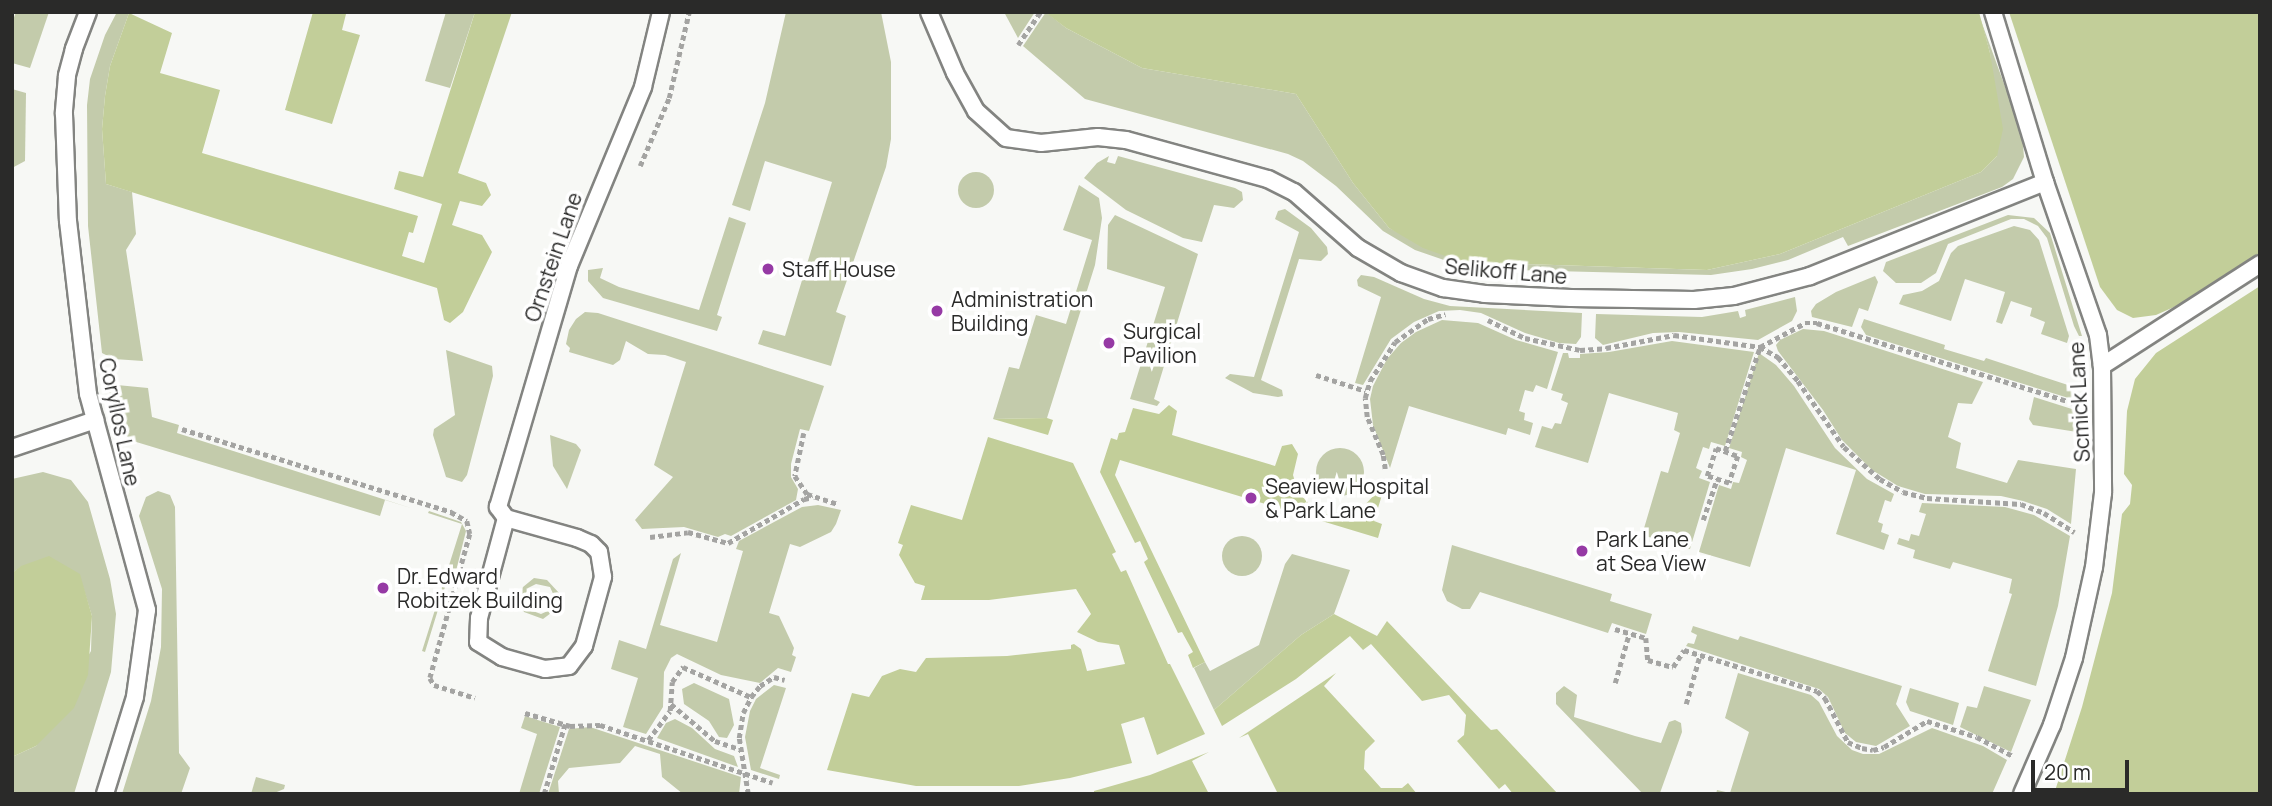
<!DOCTYPE html>
<html>
<head>
<meta charset="utf-8">
<style>
  body { margin:0 }
  #map { position:relative; width:2272px; height:806px; overflow:hidden; background:#f7f8f5; font-family:Manrope,sans-serif }
  div>[style] { position:absolute }
  [style*='--x'] { left:calc(var(--x)*1px); top:calc(var(--y)*1px); width:calc(var(--w)*1px); rotate:calc(var(--a)*1deg) }
  .green>* { inset:0; background:#c3cbab }
  .round { border-radius:50% }
  .forest>* { inset:0; background:#c2ce99 }
  .path>* { height:4.5px; margin-top:-2.25px; transform-origin:0; background:repeating-linear-gradient(90deg,#a4a4a2 0 5px,transparent 0 8.5px) }
  .roads { filter:drop-shadow(2px 0 #838481) drop-shadow(-2px 0 #838481) drop-shadow(0 2px #838481) drop-shadow(0 -2px #838481) }
  .service>* { height:16px; margin:-8px; padding:0 8px; transform-origin:8px; border-radius:8px; background:#fff }
  .dots>* { width:19px; height:19px; translate:-50% -50%; box-sizing:border-box; border:4px solid #fff; border-radius:50% }
  span { translate:-50% -50%; white-space:nowrap; text-align:center; line-height:1.15; -webkit-text-stroke:7px #fff; paint-order:stroke }
  .street-label { font-size:21px; color:#2a2a29 }
  .poi-label { font-size:21px; color:#2a2a29 }
  .left { translate:0 -50%; text-align:left }
  .frame { position:absolute; inset:0; border:14px solid #2a2a29; pointer-events:none }
  .scale { position:absolute; left:2031px; top:760px; width:98px; height:32px; box-sizing:border-box; border:4px solid #2a2a29; border-top:0; padding-left:9px; font-size:21px; line-height:24px; white-space:nowrap; color:#2a2a29; -webkit-text-stroke:5px #fff; paint-order:stroke }
</style>
</head>
<body>
<div id="map">
  <div class="green">
    <i style="clip-path:polygon(16px 12px,49px 12px,30px 68px,12px 63px,12px 23px)"></i>
    <i style="clip-path:polygon(117px 12px,129px 13px,110px 66px,105px 96px,102px 129px,106px 184px,132px 192px,136px 234px,126px 250px,143px 361px,114px 359px,102px 353px,88px 226px,87px 105px,90px 79px,105px 35px)"></i>
    <i style="clip-path:polygon(446px 12px,475px 12px,450px 88px,425px 81px)"></i>
    <i style="clip-path:polygon(786px 12px,881px 12px,891px 62px,891px 139px,886px 167px,836px 312px,846px 316px,831px 366px,758px 344px,763px 330px,785px 336px,832px 182px,765px 161px,750px 211px,732px 205px,765px 103px)"></i>
    <i style="clip-path:polygon(1004px 12px,1035px 12px,1018px 38px)"></i>
    <i style="clip-path:polygon(1046px 12px,1066px 28px,1142px 68px,1296px 94px,1353px 183px,1389px 228px,1462px 262px,1707px 270px,1780px 254px,1981px 172px,1997px 156px,1990px 53px,1980px 18px,2022px 133px,2024px 157px,2013px 179px,2002px 187px,1848px 246px,1843px 237px,1788px 260px,1752px 269px,1711px 275px,1470px 269px,1415px 250px,1383px 231px,1336px 186px,1303px 161px,1288px 154px,1085px 99px,1023px 46px)"></i>
    <i style="clip-path:polygon(12px 89px,26px 93px,25px 161px,12px 168px)"></i>
    <i style="clip-path:polygon(1109px 156px,1107px 162px,1115px 164px,1118px 156px,1235px 188px,1242px 192px,1243px 200px,1234px 208px,1214px 205px,1202px 242px,1183px 238px,1126px 210px,1084px 178px,1097px 163px)"></i>
    <i class="round" style="left:958px;top:172px;width:36px;height:36px"></i>
    <i style="clip-path:polygon(1079px 185px,1099px 198px,1102px 218px,1095px 265px,1047px 418px,993px 419px,1009px 367px,1019px 369px,1036px 315px,1066px 324px,1092px 240px,1063px 230px)"></i>
    <i style="clip-path:polygon(1285px 209px,1311px 228px,1327px 247px,1328px 254px,1321px 261px,1299px 259px,1261px 380px,1282px 390px,1283px 396px,1278px 397px,1253px 393px,1225px 378px,1230px 374px,1254px 377px,1299px 232px,1275px 219px,1278px 211px)"></i>
    <i style="clip-path:polygon(1115px 215px,1198px 254px,1154px 399px,1160px 402px,1157px 406px,1130px 399px,1165px 287px,1107px 269px,1108px 225px)"></i>
    <i style="clip-path:polygon(2008px 215px,2034px 218px,2050px 233px,2082px 336px,2079px 336px,2074px 326px,2047px 238px,2038px 226px,2024px 219px,2011px 219px,1948px 244px,1936px 273px,1921px 283px,1896px 283px,1883px 271px,1886px 262px)"></i>
    <i style="clip-path:polygon(729px 217px,746px 223px,717px 315px,722px 317px,717px 331px,603px 298px,588px 281px,588px 270px,603px 268px,600px 278px,619px 287px,699px 310px)"></i>
    <i style="clip-path:polygon(2014px 226px,2030px 230px,2039px 240px,2069px 336px,2067px 343px,2041px 334px,2045px 322px,2030px 316px,2032px 308px,2011px 301px,2002px 324px,1996px 322px,2005px 292px,1965px 279px,1951px 321px,1899px 304px,1903px 295px,1922px 291px,1939px 281px,1951px 253px,1958px 246px)"></i>
    <i style="clip-path:polygon(1361px 275px,1374px 277px,1424px 299px,1450px 306px,1582px 313px,1581px 337px,1576px 344px,1559px 343px,1525px 333px,1481px 313px,1460px 310px,1439px 311px,1414px 322px,1391px 339px,1363px 385px,1355px 383px,1381px 297px,1358px 286px,1357px 280px)"></i>
    <i style="clip-path:polygon(1875px 276px,1878px 282px,1868px 311px,1859px 308px,1852px 327px,1812px 317px,1811px 311px,1816px 304px,1836px 292px)"></i>
    <i style="clip-path:polygon(1795px 297px,1797px 311px,1792px 321px,1758px 340px,1679px 332px,1653px 333px,1603px 345px,1595px 338px,1596px 314px,1702px 317px,1738px 311px,1740px 318px,1746px 316px,1745px 310px)"></i>
    <i style="clip-path:polygon(585px 312px,598px 313px,824px 386px,809px 431px,800px 429px,791px 464px,791px 477px,798px 489px,796px 500px,731px 536px,725px 534px,718px 537px,684px 527px,642px 529px,635px 520px,673px 477px,654px 465px,686px 362px,665px 355px,648px 354px,626px 341px,620px 360px,613px 365px,569px 352px,570px 348px,566px 344px,569px 330px,576px 319px)"></i>
    <i style="clip-path:polygon(1864px 319px,1945px 345px,1944px 349px,1984px 361px,1986px 358px,2074px 387px,2075px 400px,1866px 335px,1861px 327px)"></i>
    <i style="clip-path:polygon(1442px 320px,1478px 323px,1516px 340px,1558px 352px,1547px 389px,1536px 385px,1533px 392px,1525px 390px,1519px 411px,1525px 413px,1524px 420px,1533px 423px,1530px 435px,1508px 428px,1506px 435px,1409px 406px,1390px 468px,1373px 425px,1370px 399px,1373px 386px,1387px 359px,1401px 343px,1416px 332px)"></i>
    <i style="clip-path:polygon(1803px 329px,1824px 331px,1983px 382px,1972px 404px,1958px 403px,1948px 437px,1961px 443px,1956px 468px,2007px 483px,2018px 460px,2076px 469px,2071px 524px,2047px 509px,2023px 501px,2001px 496px,1925px 494px,1898px 486px,1872px 470px,1842px 440px,1823px 410px,1778px 351px,1776px 345px,1780px 340px)"></i>
    <i style="clip-path:polygon(1672px 341px,1754px 352px,1725px 446px,1711px 442px,1709px 449px,1703px 447px,1696px 468px,1702px 471px,1699px 478px,1710px 482px,1690px 549px,1642px 535px,1661px 471px,1668px 473px,1680px 433px,1674px 430px,1678px 413px,1609px 393px,1588px 463px,1535px 447px,1542px 426px,1552px 429px,1555px 423px,1561px 424px,1568px 403px,1561px 400px,1563px 394px,1551px 390px,1563px 353px,1568px 353px,1569px 358px,1580px 358px,1580px 354px,1609px 352px)"></i>
    <i style="clip-path:polygon(446px 350px,492px 366px,493px 376px,467px 475px,462px 482px,446px 477px,433px 435px,434px 429px,455px 415px)"></i>
    <i style="clip-path:polygon(1759px 353px,1776px 365px,1794px 386px,1835px 448px,1867px 479px,1894px 494px,1891px 502px,1885px 500px,1878px 522px,1883px 524px,1881px 532px,1889px 535px,1884px 550px,1836px 534px,1856px 470px,1786px 448px,1750px 567px,1699px 552px,1719px 485px,1731px 489px,1733px 482px,1739px 483px,1747px 460px,1741px 457px,1742px 452px,1729px 448px)"></i>
    <i style="clip-path:polygon(117px 385px,148px 388px,152px 417px,179px 425px,177px 433px,414px 509px,385px 500px,380px 516px,133px 441px,124px 434px,114px 416px,109px 389px)"></i>
    <i style="clip-path:polygon(2034px 397px,2075px 410px,2077px 432px,2033px 425px,2029px 419px)"></i>
    <i style="clip-path:polygon(550px 435px,576px 444px,581px 450px,567px 489px,553px 466px)"></i>
    <i class="round" style="left:1316px;top:448px;width:48px;height:48px"></i>
    <i style="clip-path:polygon(43px 472px,71px 480px,88px 502px,110px 579px,116px 614px,111px 672px,74px 794px,12px 794px,12px 757px,36px 746px,91px 651px,92px 616px,79px 574px,22px 566px,12px 573px,12px 479px)"></i>
    <i style="clip-path:polygon(158px 491px,170px 495px,175px 507px,179px 753px,190px 768px,181px 794px,122px 794px,151px 701px,161px 647px,162px 589px,139px 516px,146px 497px)"></i>
    <i style="clip-path:polygon(1922px 503px,2005px 507px,2034px 515px,2070px 536px,2058px 606px,2036px 686px,1988px 671px,2012px 594px,2009px 593px,2012px 579px,1953px 562px,1950px 569px,1913px 558px,1915px 550px,1897px 544px,1899px 538px,1909px 541px,1911px 534px,1919px 536px,1926px 514px,1919px 512px)"></i>
    <i style="clip-path:polygon(818px 505px,841px 510px,836px 524px,831px 532px,800px 547px,790px 544px,769px 613px,779px 616px,794px 648px,792px 655px,796px 657px,791px 672px,778px 668px,760px 683px,721px 675px,677px 654px,671px 658px,664px 672px,663px 707px,646px 734px,623px 727px,638px 678px,611px 669px,619px 640px,646px 649px,673px 559px,681px 553px,660px 625px,717px 642px,743px 551px,736px 549px,739px 541px,802px 507px)"></i>
    <i style="clip-path:polygon(429px 511px,461px 522px,466px 531px,455px 575px,449px 574px,425px 652px,422px 651px,462px 524px,428px 513px)"></i>
    <i class="round" style="left:1222px;top:536px;width:40px;height:40px"></i>
    <i style="clip-path:polygon(1452px 545px,1612px 594px,1610px 601px,1652px 614px,1646px 634px,1612px 623px,1608px 633px,1480px 592px,1470px 609px,1462px 609px,1447px 601px,1442px 590px)"></i>
    <i style="clip-path:polygon(1292px 554px,1350px 570px,1334px 614px,1301px 635px,1214px 710px,1194px 668px,1205px 662px,1210px 671px,1259px 645px,1285px 564px)"></i>
    <i style="clip-path:polygon(evenodd,534px 578px,547px 580px,560px 594px,559px 607px,543px 619px,524px 612px,519px 599px,523px 587px,534px 578px,536px 584px,550px 587px,555px 598px,550px 610px,541px 614px,530px 610px,524px 600px,528px 588px,536px 584px)"></i>
    <i style="clip-path:polygon(1693px 626px,1738px 640px,1740px 636px,1902px 686px,1896px 704px,1910px 726px,1876px 746px,1856px 742px,1845px 733px,1828px 697px,1819px 689px,1686px 646px,1688px 643px,1694px 644px,1697px 635px,1691px 632px)"></i>
    <i style="clip-path:polygon(1738px 673px,1811px 695px,1819px 702px,1837px 736px,1852px 750px,1863px 754px,1879px 754px,1932px 728px,1983px 746px,2007px 760px,1992px 794px,1716px 794px,1717px 790px,1730px 793px,1749px 732px,1725px 718px)"></i>
    <i style="clip-path:polygon(694px 683px,729px 699px,734px 725px,727px 738px,719px 737px,709px 721px,684px 704px,682px 689px)"></i>
    <i style="clip-path:polygon(774px 685px,786px 688px,760px 768px,780px 775px,779px 779px,751px 770px,745px 737px,750px 711px,756px 699px)"></i>
    <i style="clip-path:polygon(1564px 686px,1577px 695px,1574px 717px,1635px 736px,1661px 743px,1669px 722px,1675px 720px,1681px 723px,1682px 732px,1660px 793px,1643px 794px,1556px 704px,1556px 693px)"></i>
    <i style="clip-path:polygon(1984px 686px,2031px 700px,2011px 752px,1960px 727px,1967px 706px,1977px 708px)"></i>
    <i style="clip-path:polygon(1910px 688px,1959px 703px,1953px 725px,1910px 711px,1906px 702px)"></i>
    <i style="clip-path:polygon(525px 716px,560px 727px,539px 794px,519px 794px,537px 734px,521px 728px)"></i>
    <i style="clip-path:polygon(675px 719px,692px 728px,715px 749px,734px 756px,738px 767px,657px 738px,666px 723px)"></i>
    <i style="clip-path:polygon(590px 727px,741px 777px,739px 794px,683px 794px,662px 777px,660px 754px,635px 746px,620px 763px,569px 768px,558px 781px,559px 794px,548px 794px,569px 729px)"></i>
    <i style="clip-path:polygon(256px 777px,285px 785px,284px 789px,272px 794px,251px 794px)"></i>
  </div>
  <div class="forest">
    <i style="clip-path:polygon(313px 12px,346px 14px,342px 30px,360px 35px,332px 124px,285px 110px)"></i>
    <i style="clip-path:polygon(475px 12px,512px 12px,458px 173px,486px 183px,491px 195px,482px 206px,460px 201px,452px 225px,482px 235px,492px 252px,463px 312px,450px 323px,444px 320px,437px 288px,106px 184px,102px 129px,105px 96px,110px 66px,129px 13px,172px 33px,160px 73px,220px 90px,202px 153px,418px 216px,413px 233px,409px 232px,402px 256px,424px 263px,442px 204px,394px 189px,399px 171px,423px 177px)"></i>
    <i style="clip-path:polygon(1045px 12px,1979px 12px,1990px 53px,2003px 129px,1997px 156px,1981px 172px,1780px 254px,1707px 270px,1462px 262px,1423px 248px,1389px 228px,1353px 183px,1296px 94px,1142px 68px,1066px 28px)"></i>
    <i style="clip-path:polygon(2009px 12px,2260px 12px,2260px 254px,2192px 299px,2156px 315px,2133px 318px,2117px 310px,2100px 287px)"></i>
    <i style="clip-path:polygon(2260px 286px,2260px 794px,2054px 794px,2082px 707px,2112px 593px,2122px 514px,2130px 504px,2132px 485px,2124px 474px,2127px 411px,2135px 379px,2156px 353px)"></i>
    <i style="clip-path:polygon(1169px 405px,1177px 411px,1172px 435px,1275px 466px,1282px 446px,1292px 444px,1298px 454px,1293px 475px,1298px 492px,1311px 506px,1324px 514px,1347px 515px,1362px 508px,1376px 493px,1382px 495px,1374px 521px,1382px 524px,1378px 538px,1120px 460px,1115px 475px,1205px 662px,1193px 668px,1188px 655px,1193px 652px,1182px 632px,1178px 633px,1144px 562px,1148px 559px,1140px 541px,1135px 543px,1100px 472px,1111px 438px,1117px 440px,1119px 433px,1125px 432px,1133px 408px,1159px 414px)"></i>
    <i style="clip-path:polygon(1047px 418px,1053px 420px,1048px 435px,993px 419px)"></i>
    <i style="clip-path:polygon(988px 437px,1073px 463px,1116px 552px,1112px 554px,1121px 572px,1126px 570px,1168px 664px,1170px 664px,1205px 734px,1157px 755px,1144px 717px,1121px 724px,1132px 763px,1070px 778px,1019px 786px,916px 786px,827px 770px,852px 693px,869px 697px,882px 676px,900px 669px,916px 672px,926px 658px,1007px 656px,1071px 649px,1071px 645px,1074px 644px,1081px 649px,1087px 671px,1125px 664px,1119px 645px,1098px 642px,1077px 632px,1091px 614px,1076px 589px,989px 600px,921px 600px,925px 586px,915px 583px,899px 555px,903px 545px,898px 543px,911px 505px,962px 520px)"></i>
    <i style="clip-path:polygon(49px 556px,80px 574px,92px 616px,88px 675px,74px 708px,36px 746px,12px 757px,12px 573px,21px 566px)"></i>
    <i style="clip-path:polygon(1334px 614px,1377px 636px,1387px 621px,1485px 724px,1491px 730px,1497px 729px,1558px 794px,1513px 794px,1505px 784px,1499px 789px,1457px 741px,1464px 735px,1466px 715px,1449px 695px,1422px 701px,1371px 644px,1363px 650px,1350px 636px,1296px 679px,1222px 726px,1214px 710px,1301px 635px)"></i>
    <i style="clip-path:polygon(1336px 673px,1324px 686px,1375px 741px,1365px 751px,1364px 769px,1381px 788px,1402px 788px,1408px 783px,1417px 794px,1278px 794px,1248px 734px,1239px 738px)"></i>
    <i style="clip-path:polygon(1209px 752px,1192px 761px,1209px 794px,1094px 794px,1094px 791px,1150px 775px)"></i>
  </div>
  <div class="path">
    <i style="--x:1018;--y:45;--w:40;--a:-56"></i>
    <i style="--x:640;--y:166;--w:74;--a:-66.9"></i>
    <i style="--x:669;--y:98;--w:88;--a:-76.9"></i>
    <i style="--x:1488;--y:320;--w:41;--a:25.9"></i>
    <i style="--x:1525;--y:338;--w:56;--a:12.3"></i>
    <i style="--x:1580;--y:350;--w:26;--a:-4"></i>
    <i style="--x:1606;--y:348;--w:69;--a:-10.8"></i>
    <i style="--x:1674;--y:335;--w:87;--a:7.9"></i>
    <i style="--x:1760;--y:347;--w:21;--a:29"></i>
    <i style="--x:1778;--y:357;--w:31;--a:50"></i>
    <i style="--x:1798;--y:381;--w:80;--a:55.1"></i>
    <i style="--x:1844;--y:447;--w:48;--a:41.6"></i>
    <i style="--x:1880;--y:479;--w:26;--a:29"></i>
    <i style="--x:1903;--y:492;--w:25;--a:14"></i>
    <i style="--x:1927;--y:498;--w:94;--a:3.7"></i>
    <i style="--x:2021;--y:504;--w:25;--a:21"></i>
    <i style="--x:2044;--y:513;--w:36;--a:32"></i>
    <i style="--x:1316;--y:375;--w:52;--a:17.7"></i>
    <i style="--x:182;--y:429;--w:282;--a:17.1"></i>
    <i style="--x:451;--y:512;--w:18;--a:29"></i>
    <i style="--x:467;--y:521;--w:13;--a:77"></i>
    <i style="--x:470;--y:534;--w:149;--a:105.5"></i>
    <i style="--x:430;--y:678;--w:8;--a:60"></i>
    <i style="--x:434;--y:685;--w:43;--a:17.6"></i>
    <i style="--x:804;--y:433;--w:44;--a:101.8"></i>
    <i style="--x:795;--y:476;--w:22;--a:56"></i>
    <i style="--x:807;--y:494;--w:32;--a:18"></i>
    <i style="--x:1716;--y:448;--w:23;--a:20"></i>
    <i style="--x:1738;--y:456;--w:28;--a:108"></i>
    <i style="--x:1729;--y:483;--w:23;--a:-162"></i>
    <i style="--x:1707;--y:476;--w:29;--a:-72"></i>
    <i style="--x:1725;--y:451;--w:110;--a:-71.4"></i>
    <i style="--x:1760;--y:347;--w:51;--a:-28.1"></i>
    <i style="--x:1805;--y:323;--w:12;--a:0"></i>
    <i style="--x:1817;--y:323;--w:275;--a:17.3"></i>
    <i style="--x:1385;--y:469;--w:14;--a:-98"></i>
    <i style="--x:1383;--y:455;--w:41;--a:-112.8"></i>
    <i style="--x:1367;--y:417;--w:19;--a:-96"></i>
    <i style="--x:1365;--y:398;--w:18;--a:-74"></i>
    <i style="--x:1370;--y:381;--w:46;--a:-57.3"></i>
    <i style="--x:1395;--y:342;--w:40;--a:-34.9"></i>
    <i style="--x:1428;--y:319;--w:18;--a:-16"></i>
    <i style="--x:1703;--y:520;--w:43;--a:-71.1"></i>
    <i style="--x:650;--y:537;--w:38;--a:-7"></i>
    <i style="--x:688;--y:532;--w:41;--a:15.4"></i>
    <i style="--x:728;--y:543;--w:88;--a:-30.1"></i>
    <i style="--x:804;--y:499;--w:9;--a:-13"></i>
    <i style="--x:1615;--y:629;--w:32;--a:16"></i>
    <i style="--x:1646;--y:638;--w:22;--a:85"></i>
    <i style="--x:1648;--y:660;--w:26;--a:16"></i>
    <i style="--x:1673;--y:667;--w:20;--a:-57"></i>
    <i style="--x:1684;--y:650;--w:139;--a:17.1"></i>
    <i style="--x:1817;--y:691;--w:11;--a:41"></i>
    <i style="--x:1825;--y:698;--w:50;--a:62.4"></i>
    <i style="--x:1848;--y:742;--w:15;--a:23"></i>
    <i style="--x:1862;--y:748;--w:11;--a:10"></i>
    <i style="--x:1873;--y:750;--w:11;--a:-15"></i>
    <i style="--x:1884;--y:747;--w:50;--a:-31.2"></i>
    <i style="--x:1927;--y:721;--w:52;--a:17.7"></i>
    <i style="--x:1977;--y:737;--w:41;--a:27.8"></i>
    <i style="--x:1615;--y:683;--w:51;--a:-74.1"></i>
    <i style="--x:671;--y:704;--w:57;--a:40.1"></i>
    <i style="--x:715;--y:741;--w:26;--a:18"></i>
    <i style="--x:1686;--y:704;--w:51;--a:-74.1"></i>
    <i style="--x:525;--y:713;--w:47;--a:16.1"></i>
    <i style="--x:570;--y:726;--w:30;--a:-2"></i>
    <i style="--x:600;--y:725;--w:182;--a:18.5"></i>
    <i style="--x:648;--y:740;--w:36;--a:-53"></i>
    <i style="--x:670;--y:711;--w:29;--a:-86"></i>
    <i style="--x:672;--y:682;--w:19;--a:-54"></i>
    <i style="--x:683;--y:667;--w:74;--a:23.8"></i>
    <i style="--x:544;--y:794;--w:73;--a:-73.3"></i>
    <i style="--x:748;--y:794;--w:57;--a:-99.1"></i>
    <i style="--x:739;--y:738;--w:25;--a:-81"></i>
    <i style="--x:743;--y:713;--w:18;--a:-63"></i>
    <i style="--x:751;--y:697;--w:14;--a:-51"></i>
    <i style="--x:760;--y:686;--w:17;--a:-33"></i>
    <i style="--x:774;--y:677;--w:11;--a:15"></i>
  </div>
  <div class="roads">
    <div class="service">
      <i style="--x:88;--y:12;--w:40;--a:111"></i>
      <i style="--x:74;--y:49;--w:28;--a:105"></i>
      <i style="--x:67;--y:76;--w:38;--a:95"></i>
      <i style="--x:64;--y:114;--w:107;--a:87.9"></i>
      <i style="--x:68;--y:221;--w:174;--a:83.4"></i>
      <i style="--x:88;--y:394;--w:224;--a:74.7"></i>
      <i style="--x:147;--y:610;--w:88;--a:97.9"></i>
      <i style="--x:135;--y:697;--w:102;--a:107.2"></i>
      <i style="--x:929;--y:12;--w:66;--a:66.9"></i>
      <i style="--x:955;--y:73;--w:43;--a:61.1"></i>
      <i style="--x:976;--y:111;--w:40;--a:42"></i>
      <i style="--x:1006;--y:138;--w:35;--a:8"></i>
      <i style="--x:1041;--y:143;--w:57;--a:-6"></i>
      <i style="--x:1098;--y:137;--w:28;--a:6"></i>
      <i style="--x:1126;--y:140;--w:147;--a:15.4"></i>
      <i style="--x:1268;--y:179;--w:29;--a:27"></i>
      <i style="--x:1294;--y:192;--w:85;--a:41.2"></i>
      <i style="--x:1358;--y:248;--w:50;--a:30.2"></i>
      <i style="--x:1401;--y:273;--w:45;--a:19.7"></i>
      <i style="--x:1443;--y:288;--w:42;--a:8.1"></i>
      <i style="--x:1485;--y:294;--w:86;--a:2.7"></i>
      <i style="--x:1571;--y:298;--w:123;--a:0.9"></i>
      <i style="--x:1694;--y:300;--w:40;--a:-5.7"></i>
      <i style="--x:1734;--y:296;--w:79;--a:-14.7"></i>
      <i style="--x:1810;--y:276;--w:253;--a:-21.8"></i>
      <i style="--x:1993;--y:12;--w:178;--a:73"></i>
      <i style="--x:2045;--y:182;--w:162;--a:70.9"></i>
      <i style="--x:2098;--y:335;--w:31;--a:83"></i>
      <i style="--x:2102;--y:366;--w:127;--a:89.5"></i>
      <i style="--x:2103;--y:493;--w:75;--a:96.9"></i>
      <i style="--x:2094;--y:567;--w:93;--a:102.4"></i>
      <i style="--x:2074;--y:658;--w:71;--a:108.2"></i>
      <i style="--x:2052;--y:725;--w:75;--a:113.5"></i>
      <i style="--x:2102;--y:366;--w:188;--a:-32.8"></i>
      <i style="--x:12;--y:448;--w:88;--a:-18.6"></i>
      <i style="--x:506;--y:518;--w:104;--a:105.1"></i>
      <i style="--x:479;--y:618;--w:24;--a:92"></i>
      <i style="--x:478;--y:642;--w:28;--a:32"></i>
      <i style="--x:502;--y:657;--w:45;--a:15.6"></i>
      <i style="--x:545;--y:669;--w:24;--a:-7"></i>
      <i style="--x:569;--y:666;--w:25;--a:-53"></i>
      <i style="--x:584;--y:646;--w:72;--a:-74.6"></i>
      <i style="--x:603;--y:577;--w:25;--a:-99"></i>
      <i style="--x:599;--y:552;--w:11;--a:-135"></i>
      <i style="--x:591;--y:544;--w:15;--a:-157"></i>
      <i style="--x:577;--y:538;--w:74;--a:-164.3"></i>
      <i style="--x:506;--y:518;--w:14;--a:-126"></i>
      <i style="--x:498;--y:507;--w:251;--a:-73.6"></i>
      <i style="--x:569;--y:266;--w:194;--a:-67.5"></i>
      <i style="--x:643;--y:87;--w:77;--a:-76.5"></i>
    </div>
  </div>
  <div class="dots">
    <i style="left:768px;top:269px;background:#963aa5"></i>
    <i style="left:937px;top:311px;background:#963aa5"></i>
    <i style="left:1109px;top:343px;background:#963aa5"></i>
    <i style="left:1251px;top:498px;background:#963aa5"></i>
    <i style="left:1582px;top:551px;background:#963aa5"></i>
    <i style="left:383px;top:588px;background:#963aa5"></i>
  </div>
  <div class="street-label">
    <span style="left:553px;top:257px;rotate:-71deg">Ornstein Lane</span>
    <span style="left:1506px;top:271px;rotate:5deg">Selikoff Lane</span>
    <span style="left:2079px;top:402px;rotate:-93deg">Scmick Lane</span>
    <span style="left:120px;top:422px;rotate:78deg">Coryllos Lane</span>
  </div>
  <div class="poi-label">
    <span class="left" style="left:782px;top:269px">Staff House</span>
    <span class="left" style="left:951px;top:311px">Administration<br>Building</span>
    <span class="left" style="left:1123px;top:343px">Surgical<br>Pavilion</span>
    <span class="left" style="left:1265px;top:498px">Seaview Hospital<br>&amp; Park Lane</span>
    <span class="left" style="left:1596px;top:551px">Park Lane<br>at Sea View</span>
    <span class="left" style="left:397px;top:588px">Dr. Edward<br>Robitzek Building</span>
  </div>
  <div class="frame"></div>
  <div class="scale">20 m</div>
</div>
</body>
</html>
